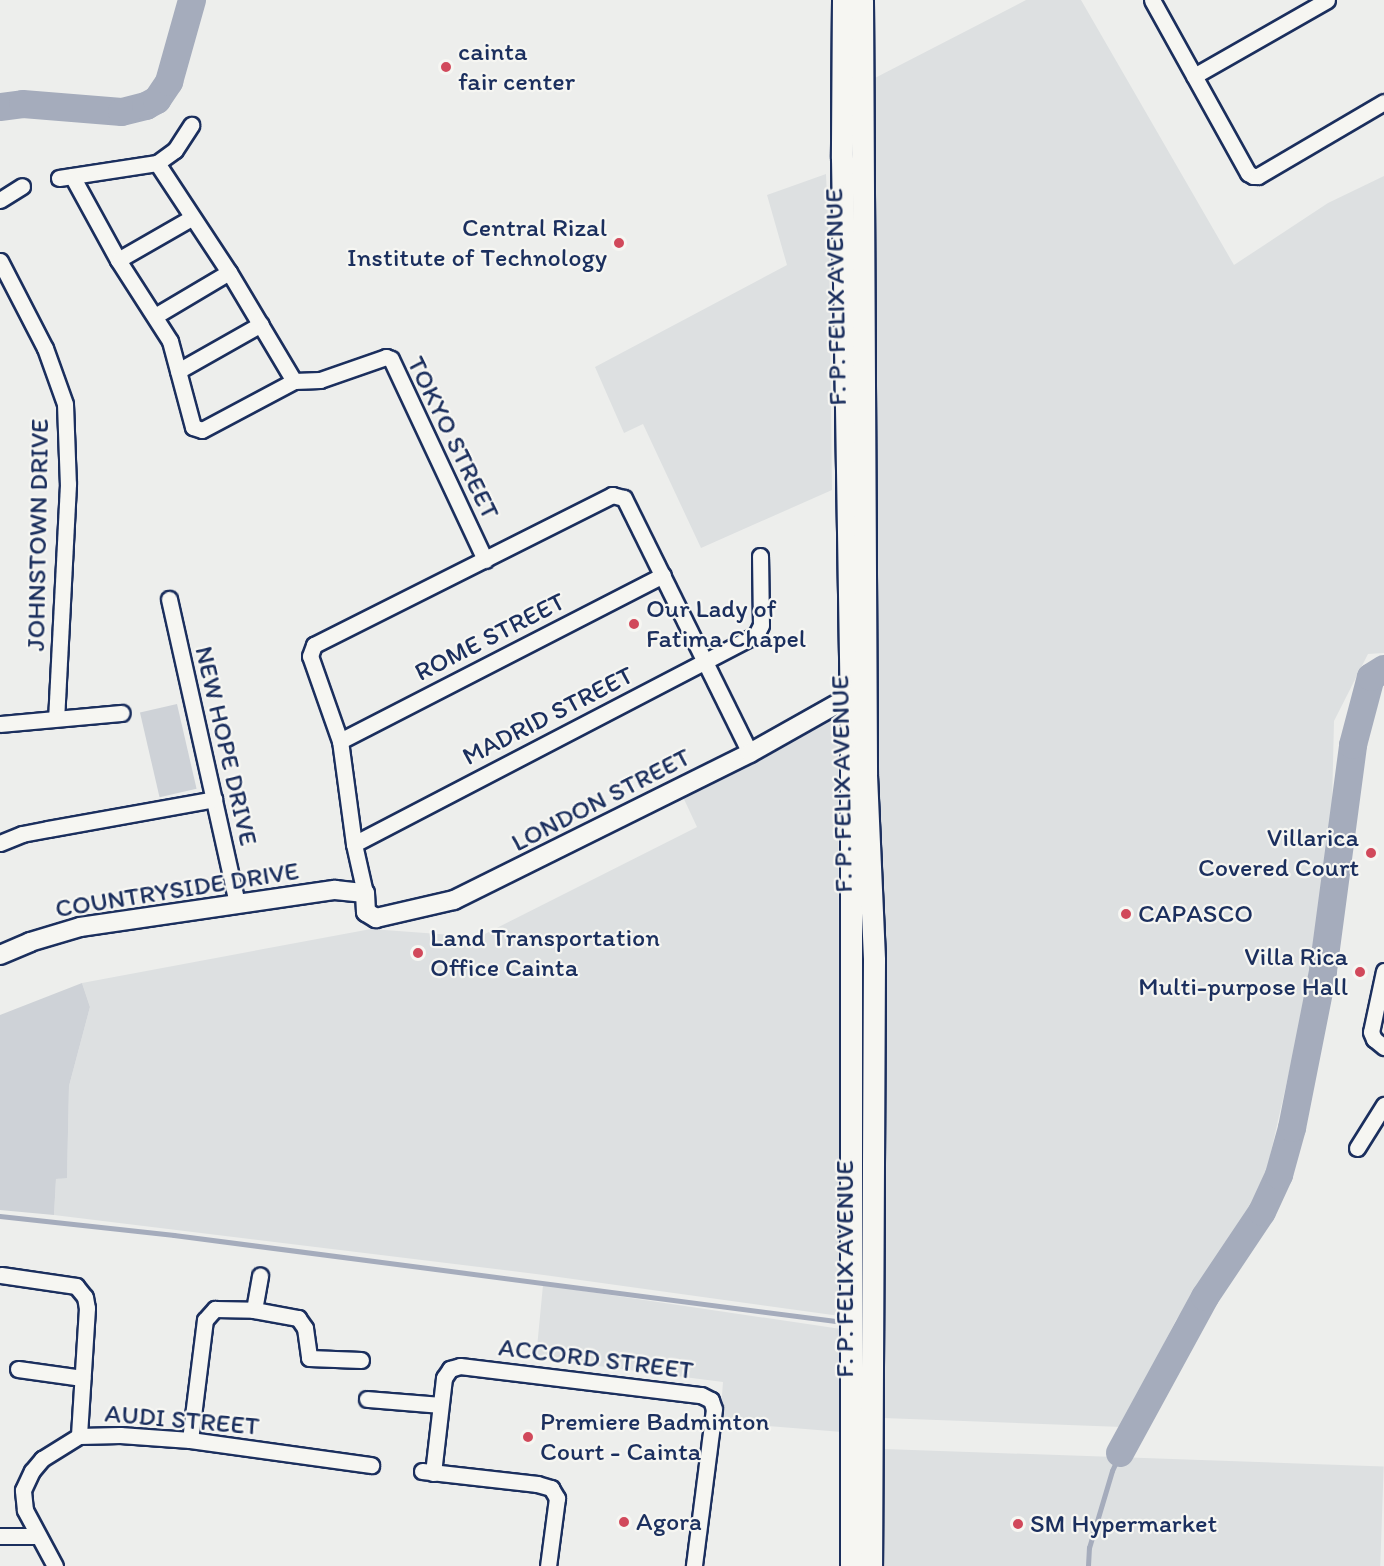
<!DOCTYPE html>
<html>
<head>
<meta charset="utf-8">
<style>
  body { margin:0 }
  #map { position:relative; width:1384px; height:1566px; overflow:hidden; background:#edeeec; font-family:Itim,sans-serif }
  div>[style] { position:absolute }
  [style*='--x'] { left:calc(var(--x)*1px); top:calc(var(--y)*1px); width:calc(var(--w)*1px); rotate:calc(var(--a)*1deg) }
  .built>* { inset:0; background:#dde0e1; transform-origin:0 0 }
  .green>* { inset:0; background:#ced2d7; transform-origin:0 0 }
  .stream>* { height:4.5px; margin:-2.25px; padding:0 2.25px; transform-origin:2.25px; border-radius:2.25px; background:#a5acbc }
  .river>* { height:28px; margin:-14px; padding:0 14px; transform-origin:14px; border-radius:14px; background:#a5acbc }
  .roads { filter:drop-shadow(2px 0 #1b2f5e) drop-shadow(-2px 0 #1b2f5e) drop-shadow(0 2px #1b2f5e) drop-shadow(0 -2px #1b2f5e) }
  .minor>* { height:15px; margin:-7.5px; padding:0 7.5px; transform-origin:7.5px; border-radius:7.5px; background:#f6f6f2 }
  .tertiary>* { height:18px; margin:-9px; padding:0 9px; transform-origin:9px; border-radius:9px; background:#f6f6f2 }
  .secondary>* { height:21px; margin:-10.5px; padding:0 10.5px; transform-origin:10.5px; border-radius:10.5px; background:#f6f6f2 }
  .dots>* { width:16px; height:16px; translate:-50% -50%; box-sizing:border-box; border:3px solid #f6f6f2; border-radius:50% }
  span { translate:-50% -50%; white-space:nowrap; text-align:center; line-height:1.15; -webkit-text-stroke:4.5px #f6f6f2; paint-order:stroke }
  .poi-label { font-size:26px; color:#1b2f5e }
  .left { translate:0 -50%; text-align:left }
  .right { translate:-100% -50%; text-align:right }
  .street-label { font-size:26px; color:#1b2f5e }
</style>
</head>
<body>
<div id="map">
  <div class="built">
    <i style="clip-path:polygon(1026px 0,1081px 0,1234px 265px,1328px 203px,1384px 176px,1384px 653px,1368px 654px,1334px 721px,1330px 891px,1268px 1165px,1251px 1212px,1176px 1320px,1122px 1427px,883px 1418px,880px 1290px,882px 1087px,871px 80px)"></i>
    <i style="clip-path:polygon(826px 174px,829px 245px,832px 490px,701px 548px,643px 424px,624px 433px,595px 367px,787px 265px,767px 195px)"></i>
    <i style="clip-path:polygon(838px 717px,840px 1316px,544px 1275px,54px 1215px,56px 1179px,67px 1177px,69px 1086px,90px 1007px,82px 983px,371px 929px,479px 937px,697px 827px,683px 797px)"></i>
    <i style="clip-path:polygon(543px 1285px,841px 1329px,842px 1432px,720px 1422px,723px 1382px,536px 1358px)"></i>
    <i style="left:884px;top:1449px;width:500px;height:117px;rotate:2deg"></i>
  </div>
  <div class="green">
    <i style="left:177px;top:704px;width:87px;height:38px;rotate:77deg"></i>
    <i style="clip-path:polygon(82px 983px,90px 1007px,69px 1086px,67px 1178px,56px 1179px,54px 1215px,0 1210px,0 1015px)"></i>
  </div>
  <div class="stream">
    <i style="--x:0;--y:1216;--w:175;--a:6.2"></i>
    <i style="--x:174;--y:1235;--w:667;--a:7.41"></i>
    <i style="--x:1088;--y:1566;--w:18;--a:-87"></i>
    <i style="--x:1089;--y:1548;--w:80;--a:-73.4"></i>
    <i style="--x:1112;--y:1471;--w:20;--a:-66"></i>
  </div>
  <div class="river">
    <i style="--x:0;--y:107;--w:23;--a:-7"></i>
    <i style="--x:23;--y:104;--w:99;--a:4.6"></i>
    <i style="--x:122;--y:112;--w:25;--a:-14"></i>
    <i style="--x:146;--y:106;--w:13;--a:-29"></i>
    <i style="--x:157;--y:100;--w:22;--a:-56"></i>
    <i style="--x:169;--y:82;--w:85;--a:-74.3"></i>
    <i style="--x:1120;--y:1453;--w:178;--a:-61.4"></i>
    <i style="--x:1205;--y:1297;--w:102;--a:-56.2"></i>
    <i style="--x:1262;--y:1212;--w:41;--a:-65.3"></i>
    <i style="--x:1279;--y:1175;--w:49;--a:-74.5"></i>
    <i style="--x:1292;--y:1128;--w:160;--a:-78.8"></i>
    <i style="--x:1323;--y:971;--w:228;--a:-82.4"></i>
    <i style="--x:1353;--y:745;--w:70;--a:-75.2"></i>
    <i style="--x:1371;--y:677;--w:15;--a:-32"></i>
  </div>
  <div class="roads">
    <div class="minor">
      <i style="--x:1152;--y:0;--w:198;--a:61"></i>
      <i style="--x:1248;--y:173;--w:6;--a:31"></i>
      <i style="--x:1253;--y:176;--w:5;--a:0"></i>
      <i style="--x:1258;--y:176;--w:146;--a:-30.4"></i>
      <i style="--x:1194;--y:76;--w:153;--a:-29.7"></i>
      <i style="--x:157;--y:163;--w:131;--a:56.6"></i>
      <i style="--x:229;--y:272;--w:127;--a:59.2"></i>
      <i style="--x:72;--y:176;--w:96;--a:61.3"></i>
      <i style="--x:118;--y:260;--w:96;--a:57.3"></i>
      <i style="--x:170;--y:341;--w:89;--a:75"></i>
      <i style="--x:193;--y:427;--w:9;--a:18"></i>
      <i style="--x:202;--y:430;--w:104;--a:-28"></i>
      <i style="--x:294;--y:381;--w:26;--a:-2"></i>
      <i style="--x:320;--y:380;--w:70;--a:-19.2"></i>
      <i style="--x:386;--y:357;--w:5;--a:22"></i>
      <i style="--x:391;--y:359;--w:222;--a:64.9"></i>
      <i style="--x:59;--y:178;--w:99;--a:-8.7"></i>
      <i style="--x:157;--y:163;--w:22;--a:-36"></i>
      <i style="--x:175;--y:150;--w:30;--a:-57"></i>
      <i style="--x:0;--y:200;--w:26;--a:-32"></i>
      <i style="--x:118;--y:260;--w:84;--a:-29.9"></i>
      <i style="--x:0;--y:261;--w:98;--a:62.7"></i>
      <i style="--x:45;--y:348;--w:59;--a:70.3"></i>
      <i style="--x:65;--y:404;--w:80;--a:87.9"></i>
      <i style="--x:68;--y:484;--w:234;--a:92.9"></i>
      <i style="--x:155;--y:316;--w:86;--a:-30.7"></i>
      <i style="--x:178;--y:371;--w:95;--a:-29.5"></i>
      <i style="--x:169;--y:599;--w:312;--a:77.4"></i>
      <i style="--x:0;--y:724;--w:122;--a:-5.2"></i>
      <i style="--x:340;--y:741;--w:363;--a:-27.2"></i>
      <i style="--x:0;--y:843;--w:24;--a:-22"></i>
      <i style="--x:22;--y:834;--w:26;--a:-11"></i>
      <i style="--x:48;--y:829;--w:169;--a:-10.2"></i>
      <i style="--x:354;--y:844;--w:453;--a:-27.5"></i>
      <i style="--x:756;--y:635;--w:11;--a:-63"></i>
      <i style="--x:761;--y:625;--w:69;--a:-90.8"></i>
      <i style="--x:365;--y:893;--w:50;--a:-102.7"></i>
      <i style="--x:354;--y:844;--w:104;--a:-97.7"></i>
      <i style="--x:340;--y:741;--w:90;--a:-109.4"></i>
      <i style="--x:310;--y:656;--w:12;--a:-70"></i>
      <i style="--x:314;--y:645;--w:334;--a:-26.7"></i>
      <i style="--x:612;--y:495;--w:12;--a:14"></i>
      <i style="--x:624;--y:498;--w:284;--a:63.7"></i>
      <i style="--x:1384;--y:971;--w:62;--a:102"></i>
      <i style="--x:1371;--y:1032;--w:8;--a:67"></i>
      <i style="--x:1374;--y:1039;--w:13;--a:39"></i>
      <i style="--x:1357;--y:1148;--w:51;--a:-57.9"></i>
      <i style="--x:1;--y:1275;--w:76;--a:8.3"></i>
      <i style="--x:76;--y:1286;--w:14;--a:51"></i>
      <i style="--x:85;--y:1297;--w:11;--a:80"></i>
      <i style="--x:87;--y:1308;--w:128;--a:93.6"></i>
      <i style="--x:254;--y:1310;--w:35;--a:-80"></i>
      <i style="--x:18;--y:1369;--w:65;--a:8"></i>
      <i style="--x:367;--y:1399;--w:73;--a:4.7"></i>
      <i style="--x:190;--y:1440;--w:121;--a:-82.9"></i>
      <i style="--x:205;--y:1320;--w:15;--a:-48"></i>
      <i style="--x:215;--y:1309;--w:39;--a:1"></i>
      <i style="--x:254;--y:1310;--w:45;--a:10.3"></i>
      <i style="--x:298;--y:1318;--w:12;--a:55"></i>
      <i style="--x:305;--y:1328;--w:30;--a:82"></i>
      <i style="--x:309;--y:1358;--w:52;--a:2.2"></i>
      <i style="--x:422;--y:1471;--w:116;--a:6.4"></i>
      <i style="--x:537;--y:1484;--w:15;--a:16"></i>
      <i style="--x:551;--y:1488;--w:12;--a:59"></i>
      <i style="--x:557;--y:1498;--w:69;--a:97.5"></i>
      <i style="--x:433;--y:1473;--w:96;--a:-83.4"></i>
      <i style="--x:444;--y:1378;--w:11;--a:-56"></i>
      <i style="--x:450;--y:1369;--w:10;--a:-17"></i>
      <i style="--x:460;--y:1366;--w:243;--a:6.9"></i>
      <i style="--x:701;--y:1395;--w:11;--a:27"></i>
      <i style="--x:711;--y:1400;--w:9;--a:72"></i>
      <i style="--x:714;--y:1409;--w:158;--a:97.3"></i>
      <i style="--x:0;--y:1536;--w:38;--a:0"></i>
      <i style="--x:55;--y:1566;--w:64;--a:-118.2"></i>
      <i style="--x:25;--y:1510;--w:20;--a:-96"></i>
      <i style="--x:23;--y:1490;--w:21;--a:-65"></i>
      <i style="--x:32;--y:1471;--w:16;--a:-50"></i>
      <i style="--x:42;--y:1459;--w:44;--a:-31.9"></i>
      <i style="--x:79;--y:1436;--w:41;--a:-1.4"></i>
      <i style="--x:120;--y:1435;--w:70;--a:4.1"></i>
      <i style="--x:190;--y:1440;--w:183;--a:7.9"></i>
    </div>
    <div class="tertiary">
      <i style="--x:0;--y:955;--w:33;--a:-23"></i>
      <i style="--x:30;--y:942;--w:52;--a:-16.7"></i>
      <i style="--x:80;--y:927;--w:258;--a:-8.3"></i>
      <i style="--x:335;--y:890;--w:30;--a:6"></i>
      <i style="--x:365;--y:893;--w:19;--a:87"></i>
      <i style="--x:366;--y:912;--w:12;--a:31"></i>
      <i style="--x:376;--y:918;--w:80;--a:-13"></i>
      <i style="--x:454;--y:900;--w:330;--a:-26.4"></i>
      <i style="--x:750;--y:753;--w:129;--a:-29.4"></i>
    </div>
    <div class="secondary">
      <i style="--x:843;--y:0;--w:158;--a:90.4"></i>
      <i style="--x:842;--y:158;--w:563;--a:89.08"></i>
      <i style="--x:851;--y:721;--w:845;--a:90"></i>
      <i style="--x:862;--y:0;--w:775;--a:89.7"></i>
      <i style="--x:866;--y:775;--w:185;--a:87.5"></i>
      <i style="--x:874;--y:960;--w:606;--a:90.28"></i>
    </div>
  </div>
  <div class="dots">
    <i style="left:446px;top:67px;background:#d1495b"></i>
    <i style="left:619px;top:243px;background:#d1495b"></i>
    <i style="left:634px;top:624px;background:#d1495b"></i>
    <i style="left:1371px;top:853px;background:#d1495b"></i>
    <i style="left:1126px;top:914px;background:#d1495b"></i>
    <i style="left:418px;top:953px;background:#d1495b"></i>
    <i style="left:1360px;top:972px;background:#d1495b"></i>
    <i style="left:528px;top:1437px;background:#d1495b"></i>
    <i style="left:624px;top:1522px;background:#d1495b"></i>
    <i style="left:1018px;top:1524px;background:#d1495b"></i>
  </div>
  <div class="poi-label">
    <span class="left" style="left:458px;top:67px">cainta<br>fair center</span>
    <span class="right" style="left:607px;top:243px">Central Rizal<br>Institute of Technology</span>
    <span class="left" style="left:646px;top:624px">Our Lady of<br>Fatima Chapel</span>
    <span class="right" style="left:1359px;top:853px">Villarica<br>Covered Court</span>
    <span class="left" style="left:1138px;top:914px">CAPASCO</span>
    <span class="left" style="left:430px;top:953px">Land Transportation<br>Office Cainta</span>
    <span class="right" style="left:1348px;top:972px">Villa Rica<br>Multi-purpose Hall</span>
    <span class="left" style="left:540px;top:1437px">Premiere Badminton<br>Court - Cainta</span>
    <span class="left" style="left:636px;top:1522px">Agora</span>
    <span class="left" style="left:1030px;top:1524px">SM Hypermarket</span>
  </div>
  <div class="street-label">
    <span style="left:836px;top:297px;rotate:-91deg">F. P. FELIX AVENUE</span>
    <span style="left:453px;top:438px;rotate:64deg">TOKYO STREET</span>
    <span style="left:38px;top:535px;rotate:-89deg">JOHNSTOWN DRIVE</span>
    <span style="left:490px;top:637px;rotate:-27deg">ROME STREET</span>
    <span style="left:548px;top:716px;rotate:-27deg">MADRID STREET</span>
    <span style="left:226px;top:746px;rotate:77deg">NEW HOPE DRIVE</span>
    <span style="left:842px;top:784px;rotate:-91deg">F. P. FELIX AVENUE</span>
    <span style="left:601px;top:800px;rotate:-27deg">LONDON STREET</span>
    <span style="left:177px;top:890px;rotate:-9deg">COUNTRYSIDE DRIVE</span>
    <span style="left:845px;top:1269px;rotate:-90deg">F. P. FELIX AVENUE</span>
    <span style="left:596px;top:1359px;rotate:7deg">ACCORD STREET</span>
    <span style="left:182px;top:1420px;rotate:5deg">AUDI STREET</span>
  </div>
</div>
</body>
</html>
